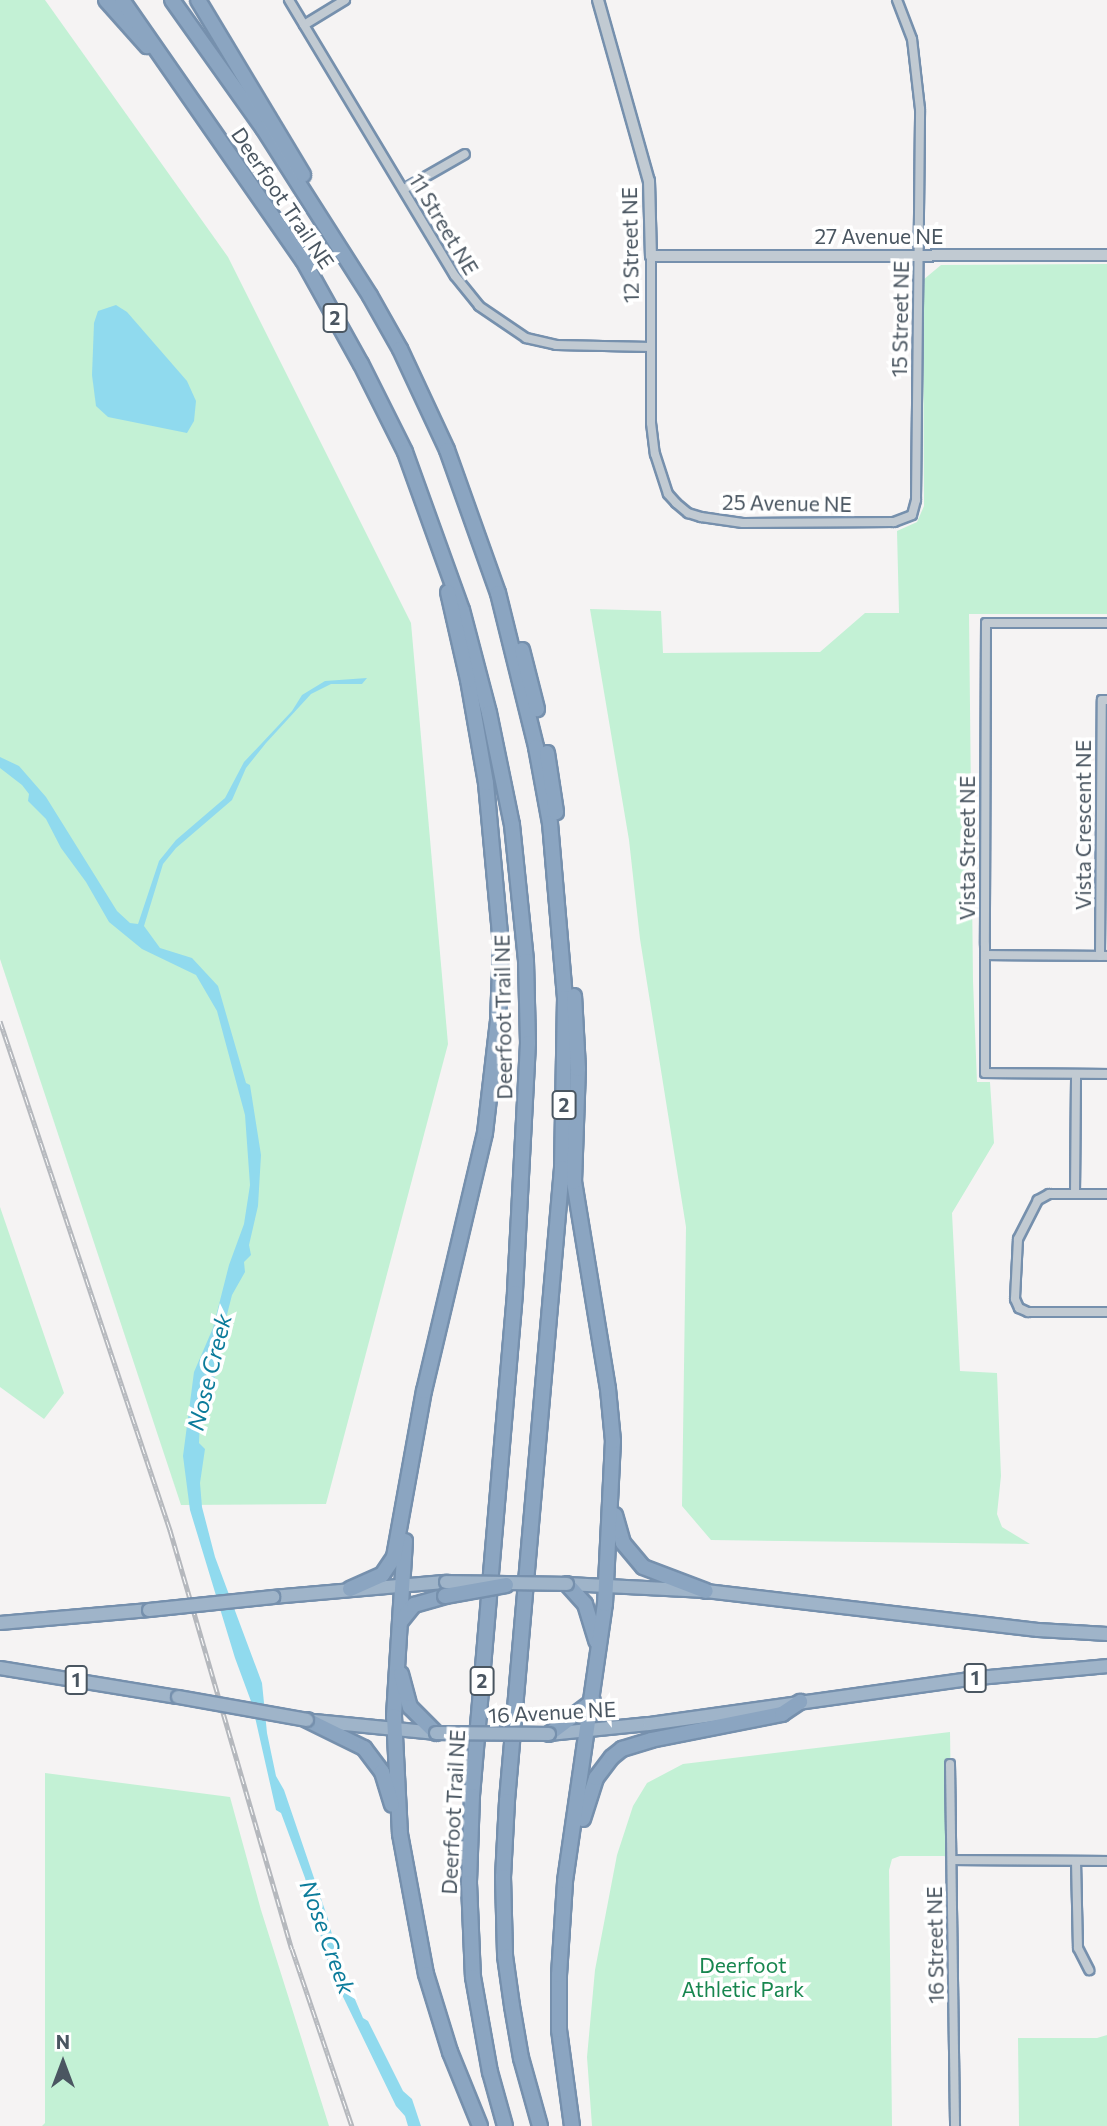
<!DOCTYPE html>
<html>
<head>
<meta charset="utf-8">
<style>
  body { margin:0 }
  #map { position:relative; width:1107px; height:2126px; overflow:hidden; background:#f5f3f3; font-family:Commissioner,sans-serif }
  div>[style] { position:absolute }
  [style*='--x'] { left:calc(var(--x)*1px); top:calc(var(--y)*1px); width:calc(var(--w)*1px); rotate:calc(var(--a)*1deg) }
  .green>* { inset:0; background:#c3f1d5 }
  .water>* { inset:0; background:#90daee }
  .roads { filter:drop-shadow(2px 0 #7690ad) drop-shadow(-2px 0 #7690ad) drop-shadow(0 2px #7690ad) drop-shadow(0 -2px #7690ad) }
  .minor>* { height:8px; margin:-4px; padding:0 4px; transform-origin:4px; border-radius:4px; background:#c1cad2 }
  .tertiary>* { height:10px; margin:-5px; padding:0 5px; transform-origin:5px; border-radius:5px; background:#c1cad2 }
  .trunk>* { height:12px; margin:-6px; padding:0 6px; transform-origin:6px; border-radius:6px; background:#9fb4c9 }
  .motorway>* { height:14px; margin:-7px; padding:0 7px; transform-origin:7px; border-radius:7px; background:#8ba5c1 }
  .rail>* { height:5px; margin-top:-2.5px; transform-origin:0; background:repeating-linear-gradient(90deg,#fff 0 8px,#b5b8bd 0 16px); box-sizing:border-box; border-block:2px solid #b5b8bd }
  .bridges { filter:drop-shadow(2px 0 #7690ad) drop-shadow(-2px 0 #7690ad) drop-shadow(0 2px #7690ad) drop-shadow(0 -2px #7690ad) }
  .trunk-bridge>* { height:12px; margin:-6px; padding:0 6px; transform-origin:6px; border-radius:6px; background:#9fb4c9 }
  .motorway-bridge>* { height:14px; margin:-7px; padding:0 7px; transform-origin:7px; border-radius:7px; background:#8ba5c1 }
  span { translate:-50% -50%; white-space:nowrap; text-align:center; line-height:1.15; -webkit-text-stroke:7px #fff; paint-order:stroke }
  .shield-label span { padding:2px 5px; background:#fff; border:2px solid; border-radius:5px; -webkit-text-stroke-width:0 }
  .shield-label { font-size:19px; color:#4a5661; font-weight:700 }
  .street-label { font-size:21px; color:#4a5661 }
  .park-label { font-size:21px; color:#17864f }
  .water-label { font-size:23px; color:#0c7c9b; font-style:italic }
  .north { position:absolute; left:28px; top:2028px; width:70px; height:70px; -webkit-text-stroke:5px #fff; paint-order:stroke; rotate:0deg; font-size:19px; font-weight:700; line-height:28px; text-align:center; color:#4a5661 }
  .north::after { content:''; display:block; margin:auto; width:24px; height:32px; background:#4a5661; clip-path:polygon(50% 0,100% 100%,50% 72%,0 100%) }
</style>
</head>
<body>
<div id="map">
  <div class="green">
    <i style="clip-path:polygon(0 0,45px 0,228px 257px,411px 623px,448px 1044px,326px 1504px,181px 1505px,0 959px)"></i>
    <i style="clip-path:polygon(1107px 264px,1107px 614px,969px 614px,973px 981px,977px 1082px,990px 1082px,994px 1143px,952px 1213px,960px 1371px,997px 1373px,1001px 1476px,997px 1514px,1002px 1527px,1030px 1544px,711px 1540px,682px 1506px,686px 1227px,640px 939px,629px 840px,590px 609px,661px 611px,663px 653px,820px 652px,865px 613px,899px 613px,897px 531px,917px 522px,924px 506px,923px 280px,941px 265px)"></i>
    <i style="clip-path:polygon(0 1207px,64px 1393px,44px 1419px,0 1387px)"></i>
    <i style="clip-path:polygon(950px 1732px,952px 1860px,944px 1856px,900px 1856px,892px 1859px,889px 1870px,892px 2126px,592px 2126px,587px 2057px,595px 1970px,617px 1855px,633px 1806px,647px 1783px,683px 1764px)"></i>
    <i style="clip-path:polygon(45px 1773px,230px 1797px,261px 1910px,329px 2126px,42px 2126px,45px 2123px)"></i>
    <i style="clip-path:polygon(1107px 2035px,1107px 2126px,1019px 2126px,1018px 2038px,1097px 2038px)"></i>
  </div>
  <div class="water">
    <i style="clip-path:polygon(116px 305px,127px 312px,187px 381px,196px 401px,194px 421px,187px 433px,108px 417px,96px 406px,92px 375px,94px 323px,98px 311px)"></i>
    <i style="clip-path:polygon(367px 678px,362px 684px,331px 684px,311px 694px,266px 743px,246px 768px,232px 800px,176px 848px,163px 864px,144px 926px,160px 948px,192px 958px,218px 986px,246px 1083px,250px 1085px,261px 1155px,258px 1206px,249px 1245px,251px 1255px,244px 1262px,245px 1272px,232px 1295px,213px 1370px,215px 1379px,208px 1389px,200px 1421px,199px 1443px,205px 1449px,200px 1483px,202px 1507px,215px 1557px,262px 1683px,267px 1733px,276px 1776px,284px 1790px,328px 1919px,339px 1962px,363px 2018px,368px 2021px,403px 2091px,412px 2099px,421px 2126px,408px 2126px,405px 2116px,396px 2106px,330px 1970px,305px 1878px,281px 1813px,276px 1810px,252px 1704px,235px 1658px,190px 1510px,183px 1456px,194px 1372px,213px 1328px,229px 1265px,244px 1224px,250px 1185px,245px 1115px,217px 1011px,196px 975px,142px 949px,109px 922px,86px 882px,61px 848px,46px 819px,28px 801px,29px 794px,22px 785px,0 768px,0 757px,19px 766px,46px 797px,117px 911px,130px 923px,138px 924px,159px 861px,176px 840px,225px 798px,244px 762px,292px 711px,302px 695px,325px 681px)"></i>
  </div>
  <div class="roads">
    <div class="minor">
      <i style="--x:289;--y:0;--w:322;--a:59"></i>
      <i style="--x:455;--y:276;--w:38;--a:51"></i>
      <i style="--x:479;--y:306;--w:57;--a:34.2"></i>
      <i style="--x:526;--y:338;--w:31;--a:13"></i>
      <i style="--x:556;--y:345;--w:95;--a:1.2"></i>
      <i style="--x:304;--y:25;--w:48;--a:-31.4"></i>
      <i style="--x:404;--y:189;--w:70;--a:-29.8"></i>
      <i style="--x:651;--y:256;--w:167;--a:90"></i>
      <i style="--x:651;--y:423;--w:31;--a:83"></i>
      <i style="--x:655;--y:454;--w:42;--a:72"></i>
      <i style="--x:668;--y:494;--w:12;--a:48"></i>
      <i style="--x:676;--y:503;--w:16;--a:40"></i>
      <i style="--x:688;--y:513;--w:14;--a:17"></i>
      <i style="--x:701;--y:517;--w:42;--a:8.1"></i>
      <i style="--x:743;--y:523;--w:151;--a:-0.4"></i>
      <i style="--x:894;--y:522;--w:19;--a:-21"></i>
      <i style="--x:912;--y:515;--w:16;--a:-75"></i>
      <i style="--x:916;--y:500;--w:391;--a:-89.4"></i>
      <i style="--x:920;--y:109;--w:70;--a:-96.5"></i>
      <i style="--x:912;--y:39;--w:42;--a:-111"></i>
      <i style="--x:1107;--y:623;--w:121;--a:180"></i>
      <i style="--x:986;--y:623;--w:322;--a:90.2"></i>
      <i style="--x:985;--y:945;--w:128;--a:90"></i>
      <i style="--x:985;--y:1073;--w:122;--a:0.5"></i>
      <i style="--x:985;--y:955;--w:122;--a:0.5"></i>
      <i style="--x:1100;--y:956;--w:256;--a:-89.6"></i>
      <i style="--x:1102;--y:700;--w:5;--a:0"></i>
      <i style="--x:1075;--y:1194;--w:120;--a:-89.5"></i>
      <i style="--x:1107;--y:1194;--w:58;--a:180"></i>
      <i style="--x:1049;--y:1194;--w:13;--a:151"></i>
      <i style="--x:1038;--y:1200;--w:44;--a:117.1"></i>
      <i style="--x:1018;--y:1239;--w:60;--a:92.9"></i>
      <i style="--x:1015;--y:1299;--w:10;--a:66"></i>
      <i style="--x:1019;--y:1308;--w:10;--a:24"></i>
      <i style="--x:1028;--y:1312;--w:79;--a:0"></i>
      <i style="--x:950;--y:1764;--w:362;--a:89.2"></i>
      <i style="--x:952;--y:1860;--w:155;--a:0.4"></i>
      <i style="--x:1076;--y:1861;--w:87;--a:88.7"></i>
      <i style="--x:1078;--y:1948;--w:25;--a:63"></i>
    </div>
    <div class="tertiary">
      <i style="--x:598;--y:0;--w:188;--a:74.3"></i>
      <i style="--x:649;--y:181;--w:75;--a:88.5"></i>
      <i style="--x:651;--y:256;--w:456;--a:-0.1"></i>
    </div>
    <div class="trunk">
      <i style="--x:567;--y:1584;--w:139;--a:2.9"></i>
      <i style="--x:706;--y:1591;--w:334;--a:6.7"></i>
      <i style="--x:1038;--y:1630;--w:69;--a:3.3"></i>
      <i style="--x:273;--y:1597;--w:174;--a:-5"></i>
      <i style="--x:0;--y:1623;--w:150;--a:-5"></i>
      <i style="--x:0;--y:1668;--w:180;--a:9.3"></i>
      <i style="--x:314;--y:1721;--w:123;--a:5.6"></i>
      <i style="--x:549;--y:1734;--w:100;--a:-5.7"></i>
      <i style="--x:649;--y:1724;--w:322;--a:-8"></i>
      <i style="--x:968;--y:1679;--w:140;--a:-5.3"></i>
    </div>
    <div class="motorway">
      <i style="--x:106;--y:0;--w:62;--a:48.3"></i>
      <i style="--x:122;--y:0;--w:317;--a:55.2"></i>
      <i style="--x:303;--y:260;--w:119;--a:60.9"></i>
      <i style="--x:361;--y:364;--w:98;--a:63.4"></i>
      <i style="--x:405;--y:452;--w:168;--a:70.2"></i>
      <i style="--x:462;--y:610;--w:106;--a:75.3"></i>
      <i style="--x:489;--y:713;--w:114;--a:78.4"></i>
      <i style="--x:512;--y:825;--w:137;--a:84.1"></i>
      <i style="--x:526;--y:961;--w:82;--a:88.6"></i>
      <i style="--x:528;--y:1043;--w:250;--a:93"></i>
      <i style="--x:515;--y:1293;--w:505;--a:94.89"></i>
      <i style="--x:472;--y:1796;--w:87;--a:92"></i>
      <i style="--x:469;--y:1883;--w:94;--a:87.6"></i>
      <i style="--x:473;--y:1977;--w:97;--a:79.9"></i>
      <i style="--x:490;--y:2072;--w:56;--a:74.5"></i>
      <i style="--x:172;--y:0;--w:157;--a:54.6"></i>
      <i style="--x:263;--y:128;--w:199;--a:57.5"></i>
      <i style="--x:370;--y:296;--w:61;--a:60.5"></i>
      <i style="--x:400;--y:349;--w:111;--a:65"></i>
      <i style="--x:447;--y:450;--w:152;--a:70.4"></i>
      <i style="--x:498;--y:593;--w:159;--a:76.1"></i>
      <i style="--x:536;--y:747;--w:77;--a:79.6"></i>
      <i style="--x:550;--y:823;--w:176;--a:85.1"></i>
      <i style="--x:565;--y:998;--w:170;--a:91"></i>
      <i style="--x:562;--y:1168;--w:635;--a:94.97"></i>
      <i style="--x:507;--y:1801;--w:76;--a:93"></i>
      <i style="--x:503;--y:1877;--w:79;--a:88.5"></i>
      <i style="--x:505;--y:1956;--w:50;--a:82"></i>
      <i style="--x:512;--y:2006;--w:53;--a:80.2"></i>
      <i style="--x:521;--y:2058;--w:71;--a:74.4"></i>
      <i style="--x:198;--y:0;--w:204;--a:59"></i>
      <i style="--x:522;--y:650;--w:61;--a:75.7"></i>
      <i style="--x:547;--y:753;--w:60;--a:81.3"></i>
      <i style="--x:615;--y:1515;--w:29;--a:74"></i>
      <i style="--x:623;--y:1543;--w:31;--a:50"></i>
      <i style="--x:643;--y:1567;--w:67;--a:20.9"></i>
      <i style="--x:405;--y:1541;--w:175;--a:93.6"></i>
      <i style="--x:394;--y:1716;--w:118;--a:87.1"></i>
      <i style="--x:400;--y:1834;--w:142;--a:79.5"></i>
      <i style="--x:426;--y:1974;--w:82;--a:72.9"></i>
      <i style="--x:450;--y:2052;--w:80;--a:67.9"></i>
      <i style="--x:567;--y:1584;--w:27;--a:48"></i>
      <i style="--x:585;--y:1604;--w:39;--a:73"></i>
      <i style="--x:350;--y:1589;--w:35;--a:-24"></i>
      <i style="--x:382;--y:1575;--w:22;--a:-56"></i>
      <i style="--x:394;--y:1557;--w:169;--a:-79.8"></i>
      <i style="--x:424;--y:1391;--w:265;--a:-76.7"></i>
      <i style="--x:485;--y:1133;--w:114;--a:-83.4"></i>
      <i style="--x:498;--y:1020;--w:75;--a:-87.7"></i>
      <i style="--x:501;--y:945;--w:163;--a:-95.3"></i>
      <i style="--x:486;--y:783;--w:105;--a:-99.9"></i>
      <i style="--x:468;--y:680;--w:90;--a:-102.8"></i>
      <i style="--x:401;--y:1621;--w:21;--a:-51"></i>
      <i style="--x:414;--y:1605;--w:32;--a:-16"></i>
      <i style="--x:401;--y:1674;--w:34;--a:75"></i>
      <i style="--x:410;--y:1707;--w:37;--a:45"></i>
      <i style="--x:307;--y:1720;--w:64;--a:26.2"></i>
      <i style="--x:364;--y:1748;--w:30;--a:53"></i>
      <i style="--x:382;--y:1772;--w:34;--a:73"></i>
      <i style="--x:549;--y:1734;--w:55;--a:-36.9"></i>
      <i style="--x:583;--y:1819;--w:43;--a:-72.4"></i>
      <i style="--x:596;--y:1778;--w:26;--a:-53"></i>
      <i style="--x:612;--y:1757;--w:13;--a:-39"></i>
      <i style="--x:622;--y:1749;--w:30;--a:-17"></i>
      <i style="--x:651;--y:1740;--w:134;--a:-11.2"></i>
      <i style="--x:782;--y:1714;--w:22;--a:-34"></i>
      <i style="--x:572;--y:2126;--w:97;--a:-97.7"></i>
      <i style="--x:559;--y:2030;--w:55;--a:-90"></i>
      <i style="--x:559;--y:1975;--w:94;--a:-86.3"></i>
      <i style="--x:565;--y:1881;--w:280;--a:-81.8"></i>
      <i style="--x:605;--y:1604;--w:163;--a:-87.2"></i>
      <i style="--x:613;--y:1441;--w:52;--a:-95.5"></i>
      <i style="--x:608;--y:1389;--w:210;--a:-99.3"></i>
      <i style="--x:574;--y:1182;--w:113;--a:-88"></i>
      <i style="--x:578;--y:1069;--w:73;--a:-93.1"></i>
    </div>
  </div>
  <div class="rail">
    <i style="--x:0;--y:1021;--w:537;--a:71.53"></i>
    <i style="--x:170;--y:1530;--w:436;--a:73.8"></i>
    <i style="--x:292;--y:1949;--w:187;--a:71.3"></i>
  </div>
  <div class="bridges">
    <div class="trunk-bridge">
      <i style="--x:446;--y:1582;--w:121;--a:0.9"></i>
      <i style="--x:149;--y:1610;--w:125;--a:-6"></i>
      <i style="--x:178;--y:1697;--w:131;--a:10.1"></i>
      <i style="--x:436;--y:1733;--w:113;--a:0.5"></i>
    </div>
    <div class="motorway-bridge">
      <i style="--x:445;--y:1596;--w:62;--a:-10.2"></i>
    </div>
  </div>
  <div class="shield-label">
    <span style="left:335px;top:318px">2</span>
    <span style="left:564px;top:1105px">2</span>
    <span style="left:975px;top:1678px">1</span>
    <span style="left:76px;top:1680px">1</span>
    <span style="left:482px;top:1681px">2</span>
  </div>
  <div class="street-label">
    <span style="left:283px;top:198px;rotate:56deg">Deerfoot Trail NE</span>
    <span style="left:444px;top:224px;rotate:59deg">11 Street NE</span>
    <span style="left:879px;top:236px">27 Avenue NE</span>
    <span style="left:630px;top:245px;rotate:-91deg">12 Street NE</span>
    <span style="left:900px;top:319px;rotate:-89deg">15 Street NE</span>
    <span style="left:787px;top:503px;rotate:1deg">25 Avenue NE</span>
    <span style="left:1083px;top:825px;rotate:-90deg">Vista Crescent NE</span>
    <span style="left:967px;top:848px;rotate:-90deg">Vista Street NE</span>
    <span style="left:503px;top:1017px;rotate:-91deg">Deerfoot Trail NE</span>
    <span style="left:552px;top:1712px;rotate:-3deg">16 Avenue NE</span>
    <span style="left:453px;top:1812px;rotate:-87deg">Deerfoot Trail NE</span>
    <span style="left:935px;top:1945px;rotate:-91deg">16 Street NE</span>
  </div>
  <div class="park-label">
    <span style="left:743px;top:1977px">Deerfoot<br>Athletic Park</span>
  </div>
  <div class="water-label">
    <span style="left:209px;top:1372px;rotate:-76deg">Nose Creek</span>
    <span style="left:328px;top:1937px;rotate:70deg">Nose Creek</span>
  </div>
  <div class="north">N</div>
</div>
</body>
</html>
